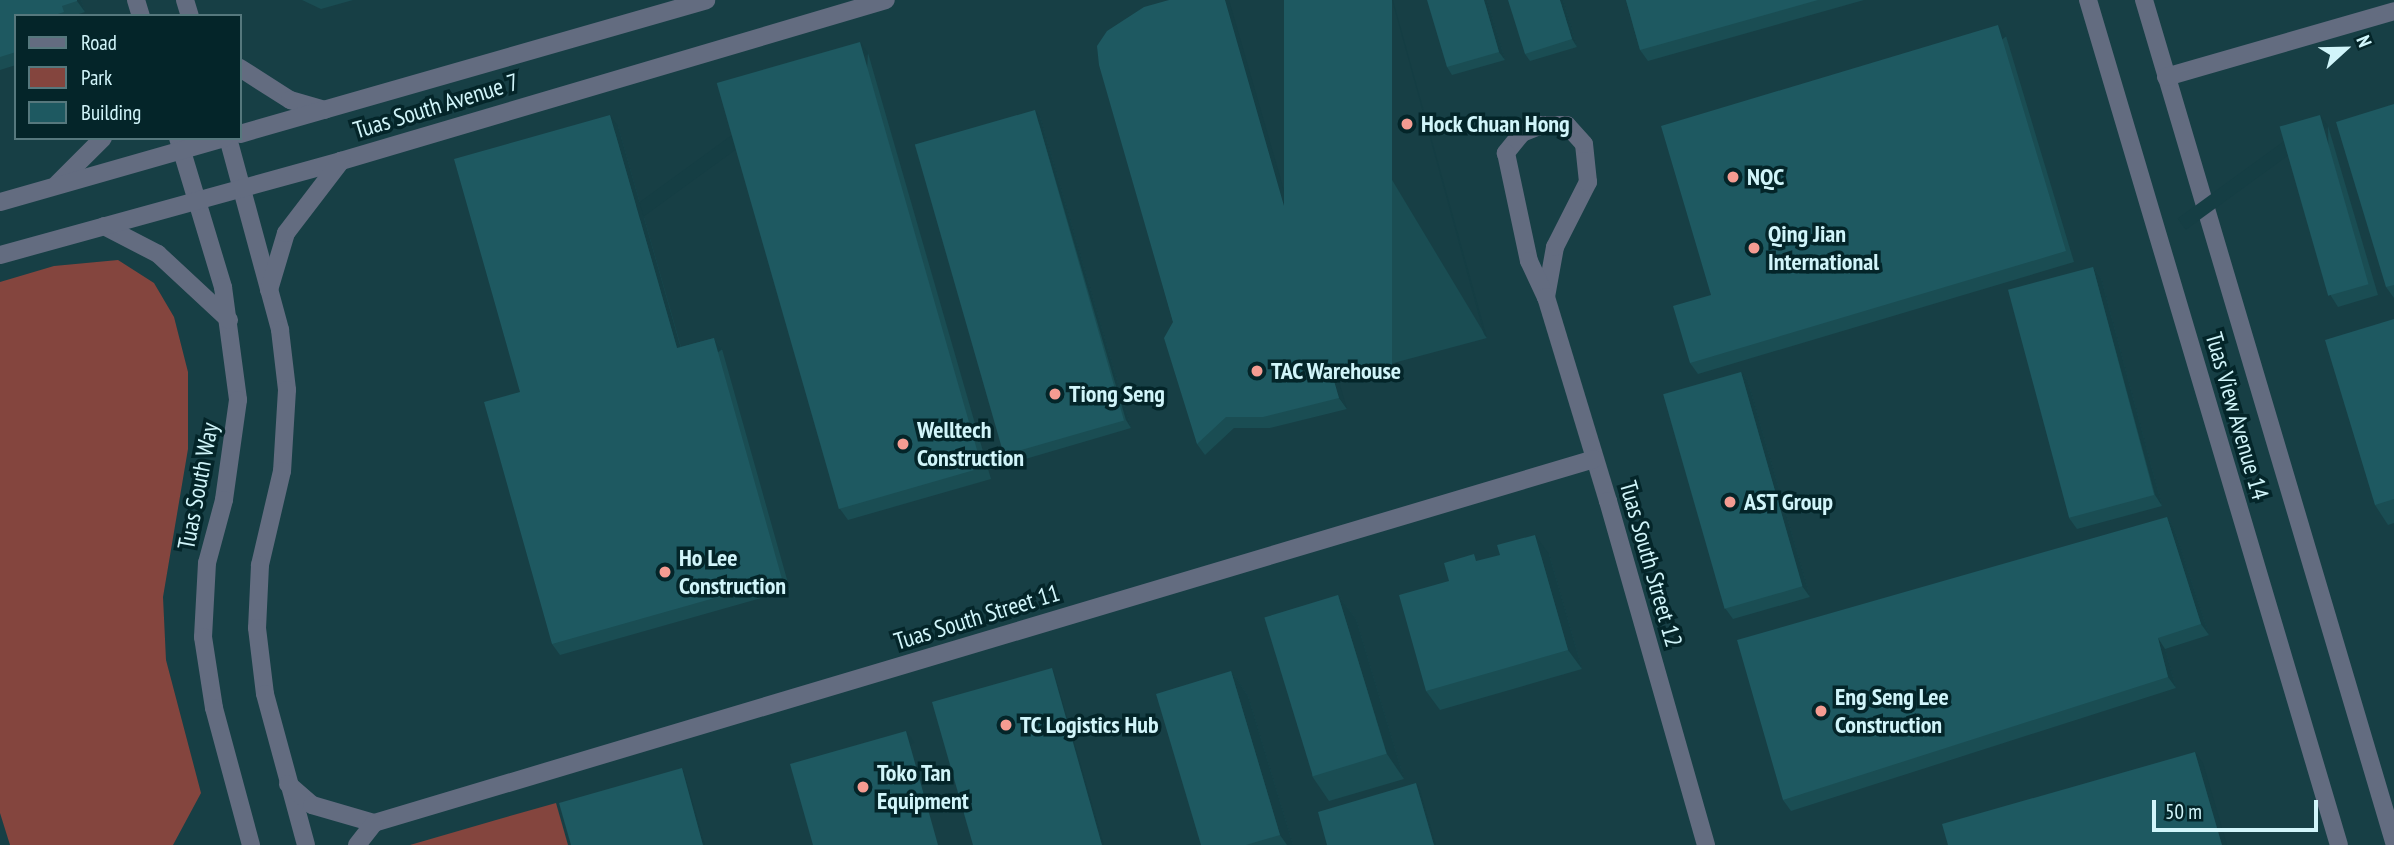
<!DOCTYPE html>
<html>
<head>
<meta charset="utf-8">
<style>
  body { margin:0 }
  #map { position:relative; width:2394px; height:845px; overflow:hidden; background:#173f45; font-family:"PT Sans Narrow",sans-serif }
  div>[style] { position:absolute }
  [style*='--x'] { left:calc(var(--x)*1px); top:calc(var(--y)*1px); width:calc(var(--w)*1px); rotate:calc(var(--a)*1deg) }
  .green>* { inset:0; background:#84453e }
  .minor>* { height:18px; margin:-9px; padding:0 9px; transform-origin:9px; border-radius:9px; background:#636c80 }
  .wall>* { inset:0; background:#1a4d53 }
  .shaded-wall>* { inset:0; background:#153e44; transform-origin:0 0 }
  .building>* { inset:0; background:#1e5961; transform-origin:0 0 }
  .dots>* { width:19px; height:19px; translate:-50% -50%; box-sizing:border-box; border:4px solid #042529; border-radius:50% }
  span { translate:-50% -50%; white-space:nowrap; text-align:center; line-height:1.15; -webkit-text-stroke:7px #042529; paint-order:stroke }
  .street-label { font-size:24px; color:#d1f5fa }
  .poi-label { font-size:24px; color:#d1f5fa; font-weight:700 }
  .left { translate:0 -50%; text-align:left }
  .legend { position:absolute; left:14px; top:14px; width:228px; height:126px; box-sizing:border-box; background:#042529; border:2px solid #56787d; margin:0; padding:9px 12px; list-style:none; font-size:21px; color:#d1f5fa }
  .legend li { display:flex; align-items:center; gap:14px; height:35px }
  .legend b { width:35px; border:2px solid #56787d }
  .north { position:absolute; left:2310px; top:14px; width:70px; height:70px; -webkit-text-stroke:5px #042529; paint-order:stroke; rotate:68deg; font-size:19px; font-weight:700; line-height:28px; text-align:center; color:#d1f5fa }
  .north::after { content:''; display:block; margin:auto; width:24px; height:32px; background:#d1f5fa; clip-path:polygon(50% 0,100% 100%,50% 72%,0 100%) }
  .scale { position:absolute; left:2152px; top:800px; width:166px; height:32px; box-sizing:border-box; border:4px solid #d1f5fa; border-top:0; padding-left:9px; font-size:21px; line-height:24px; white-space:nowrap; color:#d1f5fa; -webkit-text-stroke:5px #042529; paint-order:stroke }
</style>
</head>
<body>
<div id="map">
  <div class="green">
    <i style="clip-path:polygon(118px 260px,154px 283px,174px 317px,188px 372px,188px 449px,163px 597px,166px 660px,201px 793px,173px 845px,10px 845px,0 813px,0 282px,54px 266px)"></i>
    <i style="clip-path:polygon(556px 803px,568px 845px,410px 845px,496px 820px)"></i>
  </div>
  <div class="minor">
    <i style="--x:136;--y:0;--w:17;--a:73"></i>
    <i style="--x:185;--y:0;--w:17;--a:73"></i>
    <i style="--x:2088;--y:0;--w:881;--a:73.46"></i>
    <i style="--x:2144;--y:0;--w:878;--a:73.46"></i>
    <i style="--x:240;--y:68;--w:59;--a:32.6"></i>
    <i style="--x:290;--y:100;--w:36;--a:16"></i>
    <i style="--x:2166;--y:77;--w:237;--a:-16.1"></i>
    <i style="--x:240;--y:134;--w:485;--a:-16"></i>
    <i style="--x:178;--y:138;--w:156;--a:73.2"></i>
    <i style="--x:223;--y:287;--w:114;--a:82.4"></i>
    <i style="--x:238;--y:400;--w:101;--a:98"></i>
    <i style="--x:224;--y:500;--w:65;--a:105.1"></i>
    <i style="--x:207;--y:563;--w:74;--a:93.1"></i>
    <i style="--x:203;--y:637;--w:72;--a:81.2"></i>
    <i style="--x:214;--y:708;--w:142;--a:74.9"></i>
    <i style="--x:228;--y:138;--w:199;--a:74.8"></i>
    <i style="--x:280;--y:330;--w:60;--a:83.3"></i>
    <i style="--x:287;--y:390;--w:81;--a:93.5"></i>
    <i style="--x:282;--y:471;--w:97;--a:103.2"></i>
    <i style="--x:260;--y:565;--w:63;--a:92.7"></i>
    <i style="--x:257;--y:628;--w:66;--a:83.1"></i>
    <i style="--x:265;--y:694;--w:156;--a:74.8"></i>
    <i style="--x:57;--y:184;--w:65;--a:-45"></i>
    <i style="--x:0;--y:202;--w:233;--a:-15.9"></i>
    <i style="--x:104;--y:226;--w:61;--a:27.4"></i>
    <i style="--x:158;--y:254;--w:97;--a:42.9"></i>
    <i style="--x:0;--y:255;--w:354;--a:-15.4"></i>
    <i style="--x:341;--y:161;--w:568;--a:-16.46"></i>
    <i style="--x:269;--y:290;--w:59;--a:-73.4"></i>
    <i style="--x:286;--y:233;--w:91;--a:-52.6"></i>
    <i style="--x:1546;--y:297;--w:51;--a:-79.8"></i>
    <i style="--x:1555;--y:247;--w:73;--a:-63.1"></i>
    <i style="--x:1588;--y:182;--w:38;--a:-96"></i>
    <i style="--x:1584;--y:144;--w:25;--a:-132"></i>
    <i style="--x:1567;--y:125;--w:25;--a:180"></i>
    <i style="--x:1542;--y:125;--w:22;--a:158"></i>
    <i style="--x:1522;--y:133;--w:26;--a:129"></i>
    <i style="--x:1506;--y:153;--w:110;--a:78"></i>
    <i style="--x:1529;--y:261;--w:40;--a:65"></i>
    <i style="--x:1546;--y:297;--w:213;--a:73.1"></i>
    <i style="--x:1608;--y:501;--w:358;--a:74.1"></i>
    <i style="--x:288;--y:784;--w:32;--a:41"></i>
    <i style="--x:312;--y:805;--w:65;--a:16.2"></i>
    <i style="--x:374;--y:823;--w:1273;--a:-16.61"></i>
    <i style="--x:357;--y:845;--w:28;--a:-52"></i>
  </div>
  <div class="wall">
    <i style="clip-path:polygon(0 0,81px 0,85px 12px,73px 16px,16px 16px,16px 65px,0 70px)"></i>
    <i style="clip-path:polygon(302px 0,353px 0,321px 9px)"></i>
    <i style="clip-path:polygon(1284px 0,1487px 338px,1386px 365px,1383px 362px)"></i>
    <i style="clip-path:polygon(1487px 0,1505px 60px,1452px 75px,1447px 67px)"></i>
    <i style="clip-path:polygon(1563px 0,1577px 47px,1530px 61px,1525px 54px)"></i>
    <i style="clip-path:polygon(1626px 0,1864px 0,1648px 61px,1640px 50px)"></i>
    <i style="clip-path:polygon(2006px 36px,2074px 262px,1698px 374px,1690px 363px,1711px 295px)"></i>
    <i style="clip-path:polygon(1097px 46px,1347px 409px,1270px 428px,1234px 428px,1205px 455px,1197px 444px,1173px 322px)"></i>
    <i style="clip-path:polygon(868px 53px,991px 479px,848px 520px,840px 509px)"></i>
    <i style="clip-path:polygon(2394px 104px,2394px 298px,2386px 287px)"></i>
    <i style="clip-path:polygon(1040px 117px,1131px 428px,1012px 463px,1007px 455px)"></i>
    <i style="clip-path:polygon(618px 126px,681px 347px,714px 338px,722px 349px,790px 590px,560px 655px,552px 644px,520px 392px)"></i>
    <i style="clip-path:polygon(2328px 126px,2378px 295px,2338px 307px,2331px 296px)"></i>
    <i style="clip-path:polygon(2093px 267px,2101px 278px,2162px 506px,2077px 529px,2069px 518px)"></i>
    <i style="clip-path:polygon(2394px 319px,2394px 523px,2388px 525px,2375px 505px)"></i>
    <i style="clip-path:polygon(1741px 372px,1748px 382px,1810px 597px,1733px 619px,1725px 608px)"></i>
    <i style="clip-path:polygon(2167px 517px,2174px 528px,2209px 635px,2165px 649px,2176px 688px,1791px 811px,1783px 800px)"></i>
    <i style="clip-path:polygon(1549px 554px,1582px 669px,1440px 710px,1426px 691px,1449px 581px,1478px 561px)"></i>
    <i style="clip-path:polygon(1338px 595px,1356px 619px,1404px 779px,1329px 801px,1312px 776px)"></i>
    <i style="clip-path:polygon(1231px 671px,1248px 696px,1293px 845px,1201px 845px)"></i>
  </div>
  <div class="shaded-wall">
    <i style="clip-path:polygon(77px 0,81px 0,85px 12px,77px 1px)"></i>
    <i style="clip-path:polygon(1225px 0,1229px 0,1347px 409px,1339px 398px)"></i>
    <i style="clip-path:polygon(1392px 0,1393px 0,1487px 338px,1484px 334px)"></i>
    <i style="clip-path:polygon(1484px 0,1487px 0,1505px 60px,1499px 52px)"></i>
    <i style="clip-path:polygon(1560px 0,1563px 0,1577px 47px,1572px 39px)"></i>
    <i style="left:1998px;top:25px;width:14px;height:236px;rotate:54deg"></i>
    <i style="left:860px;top:42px;width:14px;height:443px;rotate:54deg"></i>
    <i style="clip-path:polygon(1035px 110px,1040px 117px,1131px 428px,1126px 420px)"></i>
    <i style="clip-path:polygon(610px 115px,618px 126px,684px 359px,677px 348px)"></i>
    <i style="left:2320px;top:115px;width:14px;height:176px;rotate:54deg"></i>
    <i style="clip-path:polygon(2093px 267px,2101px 278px,2162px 506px,2155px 495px)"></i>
    <i style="left:714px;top:338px;width:14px;height:250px;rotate:54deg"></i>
    <i style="clip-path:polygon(1741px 372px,1748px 382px,1810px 597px,1802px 586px)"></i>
    <i style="clip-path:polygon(2167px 517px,2174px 528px,2209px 635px,2201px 624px)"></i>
    <i style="clip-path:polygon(1535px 535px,1549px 554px,1582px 669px,1568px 650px)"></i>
    <i style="clip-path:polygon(1338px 595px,1356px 619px,1404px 779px,1387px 754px)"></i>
    <i style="clip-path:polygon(2158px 638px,2165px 649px,2176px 688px,2168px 677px)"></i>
    <i style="clip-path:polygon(1052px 668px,1054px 672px,1104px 845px,1102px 845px)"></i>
    <i style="clip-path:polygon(1231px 671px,1248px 696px,1293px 845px,1287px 845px,1280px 835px)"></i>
    <i style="left:906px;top:731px;width:14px;height:118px;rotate:54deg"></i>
    <i style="clip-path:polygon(2195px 752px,2203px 763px,2227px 845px,2222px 845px)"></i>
    <i style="clip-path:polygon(682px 768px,684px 772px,705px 845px,703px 845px)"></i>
    <i style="clip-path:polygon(1416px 783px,1419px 787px,1436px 845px,1434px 845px)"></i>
  </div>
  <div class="building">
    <i style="clip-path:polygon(0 0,77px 0,77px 1px,62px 6px,64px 12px,58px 14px,59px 16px,16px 16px,16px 52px,0 57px)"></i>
    <i style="clip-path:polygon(1169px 0,1225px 0,1339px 398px,1263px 417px,1226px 417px,1197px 444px,1164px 338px,1173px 322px,1099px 65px,1097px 46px,1107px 31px,1144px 7px)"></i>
    <i style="left:1284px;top:0;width:108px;height:375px"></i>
    <i style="clip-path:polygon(1427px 0,1484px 0,1499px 52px,1447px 67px)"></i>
    <i style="clip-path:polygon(1508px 0,1560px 0,1572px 39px,1525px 54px)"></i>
    <i style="clip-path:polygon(1626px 0,1818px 0,1640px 50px)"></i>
    <i style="clip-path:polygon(1998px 25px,2066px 251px,1690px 363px,1673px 306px,1711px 295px,1661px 126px)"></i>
    <i style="left:860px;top:42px;width:443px;height:149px;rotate:74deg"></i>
    <i style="clip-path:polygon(2394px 104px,2394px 285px,2386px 287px,2336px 122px)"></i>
    <i style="left:1035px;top:110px;width:323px;height:125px;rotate:74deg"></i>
    <i style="clip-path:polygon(610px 115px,677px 348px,714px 338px,782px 579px,552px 644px,484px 402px,520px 392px,454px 159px)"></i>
    <i style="left:2320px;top:115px;width:176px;height:42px;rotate:74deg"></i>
    <i style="left:2093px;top:267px;width:236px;height:88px;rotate:75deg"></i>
    <i style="clip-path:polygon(2394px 319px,2394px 499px,2375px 505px,2325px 340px)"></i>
    <i style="left:1741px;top:372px;width:223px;height:81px;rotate:74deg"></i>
    <i style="clip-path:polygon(2167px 517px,2201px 624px,2158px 638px,2168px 677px,1783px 800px,1737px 640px)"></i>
    <i style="clip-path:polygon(1535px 535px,1568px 650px,1426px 691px,1399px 595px,1449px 581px,1444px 563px,1474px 554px,1476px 561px,1500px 555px,1497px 545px)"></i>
    <i style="left:1338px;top:595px;width:166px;height:77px;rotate:73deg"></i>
    <i style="clip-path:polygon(1052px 668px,1102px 845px,973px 845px,932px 702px)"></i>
    <i style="clip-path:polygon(1231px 671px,1280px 835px,1246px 845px,1201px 845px,1156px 694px)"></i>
    <i style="clip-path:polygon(906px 731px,938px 845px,813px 845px,790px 764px)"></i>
    <i style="clip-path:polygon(2195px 752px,2222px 845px,1948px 845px,1942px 824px)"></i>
    <i style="clip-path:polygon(682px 768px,703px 845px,571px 845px,559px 803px)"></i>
    <i style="clip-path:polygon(1416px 783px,1434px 845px,1327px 845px,1318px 812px)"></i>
  </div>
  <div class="dots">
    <i style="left:1407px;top:124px;background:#f59c92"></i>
    <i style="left:1733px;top:177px;background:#f59c92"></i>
    <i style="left:1754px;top:248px;background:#f59c92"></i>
    <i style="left:1257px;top:371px;background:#f59c92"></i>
    <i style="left:1055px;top:394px;background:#f59c92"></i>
    <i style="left:903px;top:444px;background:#f59c92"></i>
    <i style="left:1730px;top:502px;background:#f59c92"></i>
    <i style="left:665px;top:572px;background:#f59c92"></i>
    <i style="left:1821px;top:711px;background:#f59c92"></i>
    <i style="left:1006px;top:725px;background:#f59c92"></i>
    <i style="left:863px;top:787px;background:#f59c92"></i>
  </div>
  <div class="street-label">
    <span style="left:436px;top:106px;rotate:-17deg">Tuas South Avenue 7</span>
    <span style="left:2237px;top:416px;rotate:74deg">Tuas View Avenue 14</span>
    <span style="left:198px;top:486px;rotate:-79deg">Tuas South Way</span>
    <span style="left:1651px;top:564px;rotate:74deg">Tuas South Street 12</span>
    <span style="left:977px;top:617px;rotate:-17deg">Tuas South Street 11</span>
  </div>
  <div class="poi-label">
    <span class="left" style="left:1421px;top:124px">Hock Chuan Hong</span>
    <span class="left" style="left:1747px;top:177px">NQC</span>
    <span class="left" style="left:1768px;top:248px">Qing Jian<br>International</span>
    <span class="left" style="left:1271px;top:371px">TAC Warehouse</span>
    <span class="left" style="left:1069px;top:394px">Tiong Seng</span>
    <span class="left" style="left:917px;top:444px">Welltech<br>Construction</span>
    <span class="left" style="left:1744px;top:502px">AST Group</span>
    <span class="left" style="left:679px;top:572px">Ho Lee<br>Construction</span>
    <span class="left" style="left:1835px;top:711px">Eng Seng Lee<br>Construction</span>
    <span class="left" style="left:1020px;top:725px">TC Logistics Hub</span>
    <span class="left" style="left:877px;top:787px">Toko Tan<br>Equipment</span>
  </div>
  <ul class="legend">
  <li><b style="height:9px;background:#636c80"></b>Road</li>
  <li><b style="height:19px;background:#84453e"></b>Park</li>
  <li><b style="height:19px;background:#1e5961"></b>Building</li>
  </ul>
  <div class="north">N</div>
  <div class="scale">50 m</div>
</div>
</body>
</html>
